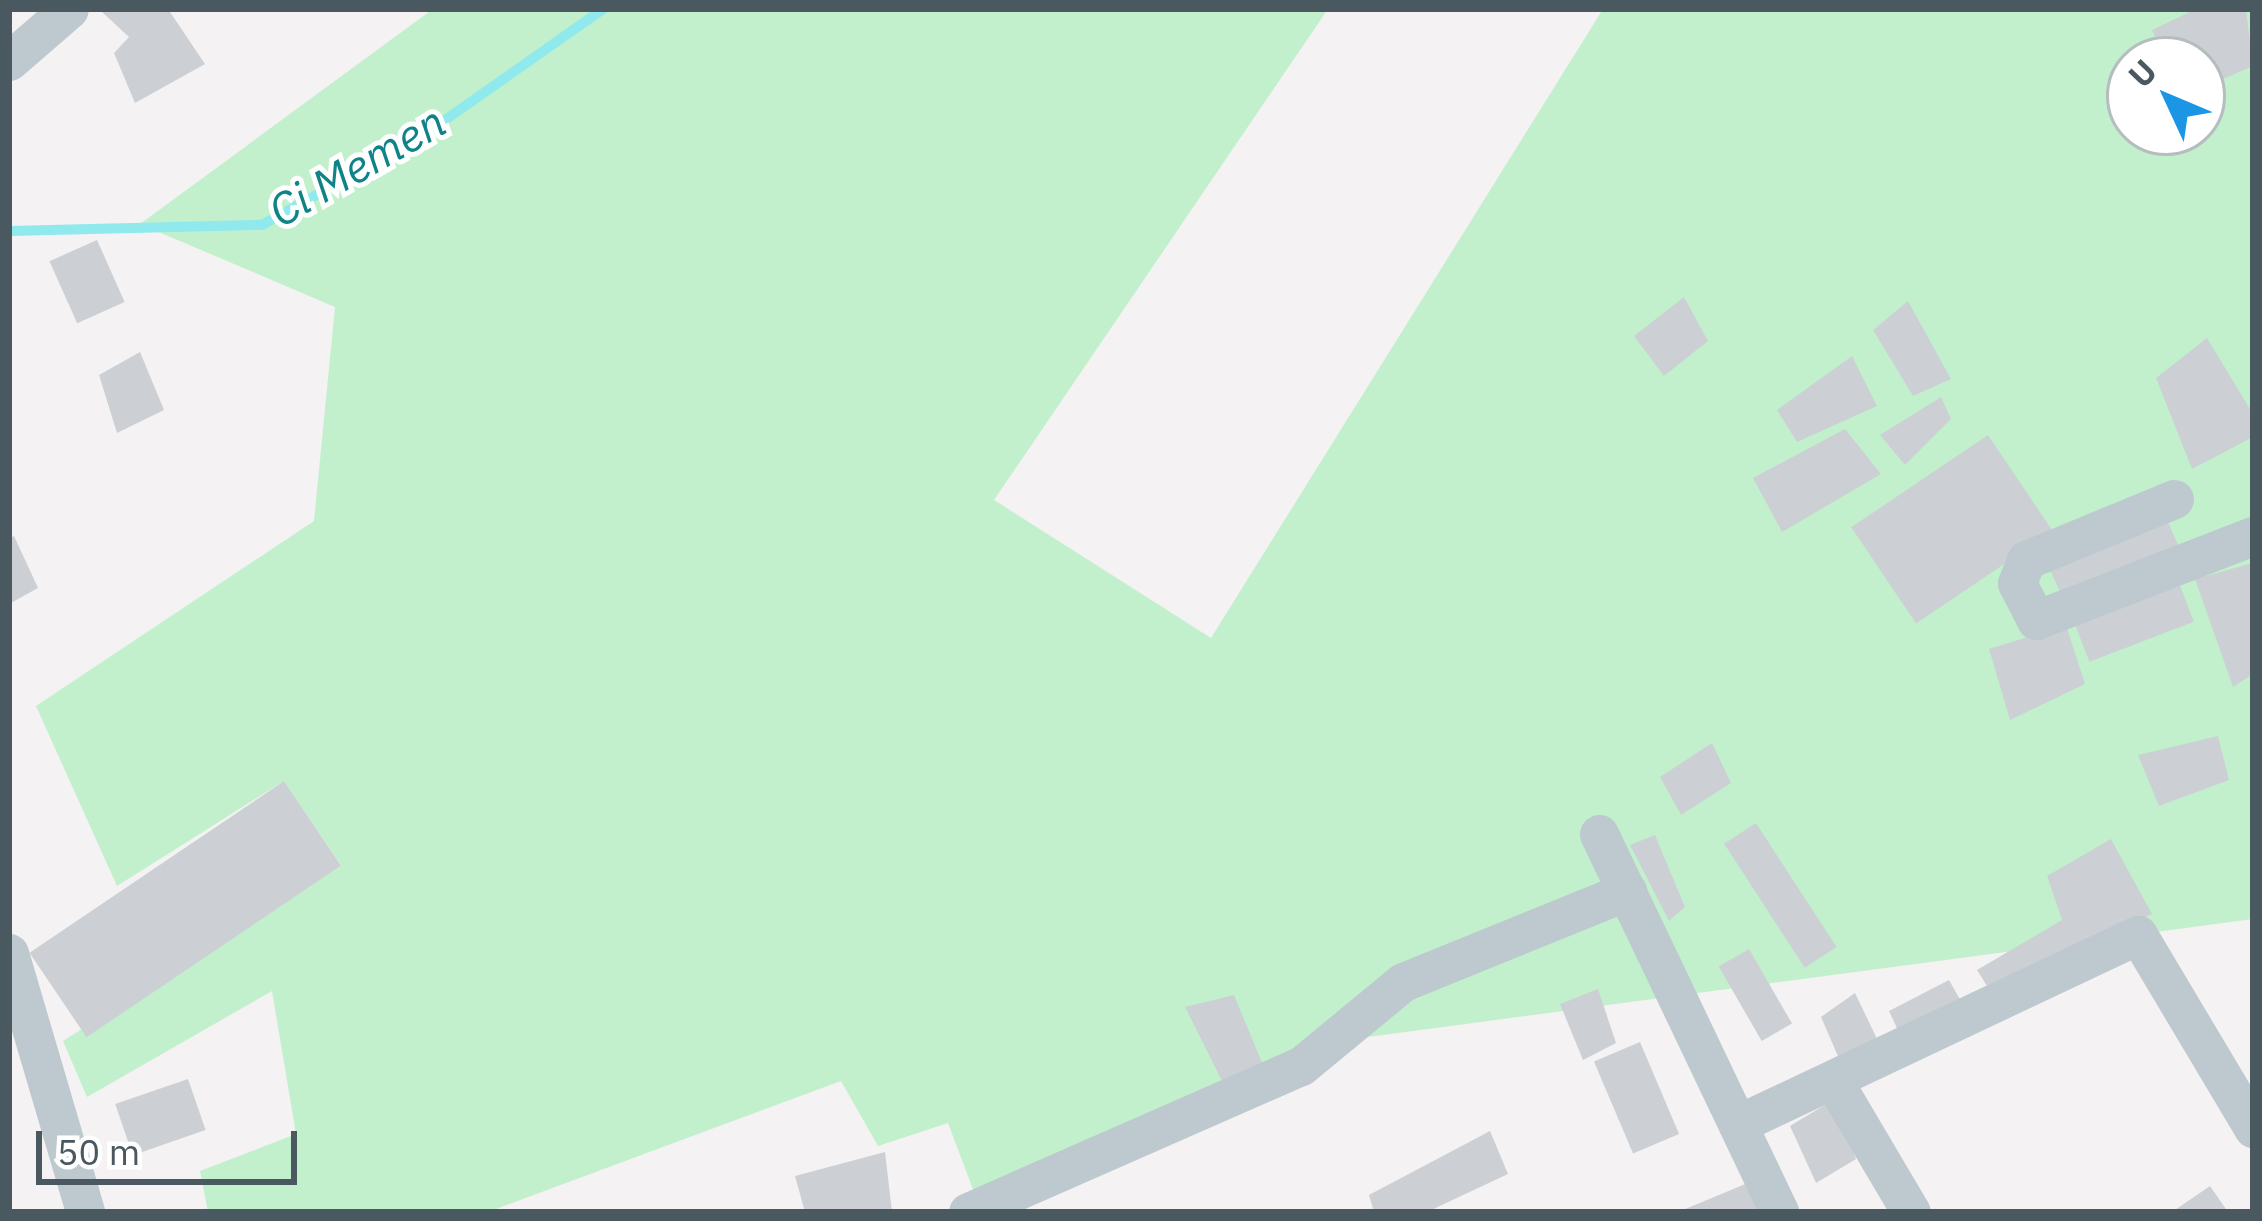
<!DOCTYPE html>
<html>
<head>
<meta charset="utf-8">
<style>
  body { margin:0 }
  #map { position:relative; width:2262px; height:1221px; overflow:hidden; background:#f4f2f2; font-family:"IBM Plex Sans",sans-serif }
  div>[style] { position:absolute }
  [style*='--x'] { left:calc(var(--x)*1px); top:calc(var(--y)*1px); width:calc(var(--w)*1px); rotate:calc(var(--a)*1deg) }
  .green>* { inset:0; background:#c2f0cc }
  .stream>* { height:10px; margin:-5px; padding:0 5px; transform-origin:5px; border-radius:5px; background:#90e9ec }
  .building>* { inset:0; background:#ccd0d4; transform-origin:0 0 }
  .minor>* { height:39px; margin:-19.5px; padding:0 19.5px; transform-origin:19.5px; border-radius:19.5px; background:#bdc9ce }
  span { translate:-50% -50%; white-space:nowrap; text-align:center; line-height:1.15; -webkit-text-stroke:10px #fff; paint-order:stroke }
  .water-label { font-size:45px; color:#0e8388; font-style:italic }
  .frame { position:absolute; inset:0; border:12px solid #49595f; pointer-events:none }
  .north { position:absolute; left:2106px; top:36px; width:120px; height:120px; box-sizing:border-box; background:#fff; border:3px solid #b6bdbf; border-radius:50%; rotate:314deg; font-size:33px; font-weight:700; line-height:48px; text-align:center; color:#49595f }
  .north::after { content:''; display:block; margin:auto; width:42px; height:54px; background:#1b96e5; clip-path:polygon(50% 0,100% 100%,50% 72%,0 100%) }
  .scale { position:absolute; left:36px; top:1131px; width:261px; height:54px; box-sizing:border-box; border:6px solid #49595f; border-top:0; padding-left:15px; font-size:36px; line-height:42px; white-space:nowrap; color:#49595f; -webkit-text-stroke:9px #fff; paint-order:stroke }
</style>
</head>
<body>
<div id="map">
  <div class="green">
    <i style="clip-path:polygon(evenodd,433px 9px,1328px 9px,994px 500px,1211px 638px,1603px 9px,2253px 9px,2253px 919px,1368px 1037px,977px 1200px,948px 1123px,878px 1146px,841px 1081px,488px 1212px,208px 1212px,200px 1171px,296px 1134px,272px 991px,87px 1097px,63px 1041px,341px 865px,284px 781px,117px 886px,36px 706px,314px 521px,335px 307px,140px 224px,433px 9px,2130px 60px,2202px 60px,2202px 132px,2130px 132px,2130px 60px)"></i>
  </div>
  <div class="stream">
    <i style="--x:9;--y:231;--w:253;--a:-1.4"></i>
    <i style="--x:262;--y:225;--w:178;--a:-28.9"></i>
    <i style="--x:418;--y:139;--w:226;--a:-35.1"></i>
  </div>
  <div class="building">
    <i style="clip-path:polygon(168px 9px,205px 64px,135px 103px,114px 53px,129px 37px,102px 12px)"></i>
    <i style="clip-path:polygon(2196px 9px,2246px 9px,2253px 66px,2202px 88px,2202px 60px,2166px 60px,2152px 30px)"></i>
    <i style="left:97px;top:240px;width:68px;height:52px;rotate:66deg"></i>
    <i style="clip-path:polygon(1684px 297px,1708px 341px,1664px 376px,1634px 336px)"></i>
    <i style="clip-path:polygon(1908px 301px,1951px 379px,1913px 396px,1873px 330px)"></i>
    <i style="clip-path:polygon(2207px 338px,2253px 414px,2253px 437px,2192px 469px,2156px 378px)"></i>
    <i style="clip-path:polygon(140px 352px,164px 410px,117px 433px,99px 375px)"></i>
    <i style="clip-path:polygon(1852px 356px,1877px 406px,1797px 442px,1777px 410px)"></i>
    <i style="clip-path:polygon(1941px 397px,1951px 419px,1905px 465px,1880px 435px)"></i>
    <i style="clip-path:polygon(1845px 429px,1881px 474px,1782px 532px,1753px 478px)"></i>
    <i style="left:1988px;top:435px;width:116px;height:165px;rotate:56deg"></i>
    <i style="left:2163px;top:511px;width:55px;height:127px;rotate:66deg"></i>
    <i style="clip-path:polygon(14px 536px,38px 588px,9px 604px,9px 539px)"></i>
    <i style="clip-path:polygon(2253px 563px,2253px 674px,2233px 687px,2195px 579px)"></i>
    <i style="left:2176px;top:575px;width:50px;height:112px;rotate:69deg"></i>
    <i style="clip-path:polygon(2066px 625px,2085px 684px,2010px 720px,1989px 649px)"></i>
    <i style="clip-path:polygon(2218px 736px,2229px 780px,2159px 806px,2138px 755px)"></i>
    <i style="clip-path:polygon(1712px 743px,1731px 783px,1681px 815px,1660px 777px)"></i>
    <i style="left:284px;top:781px;width:102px;height:307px;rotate:56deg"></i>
    <i style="left:1756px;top:823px;width:148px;height:38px;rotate:57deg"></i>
    <i style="clip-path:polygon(1655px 835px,1685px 907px,1669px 921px,1630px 845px)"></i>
    <i style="clip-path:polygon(2111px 839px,2152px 914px,1992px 994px,1977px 970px,2062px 920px,2047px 876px)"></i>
    <i style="left:1749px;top:949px;width:86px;height:35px;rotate:60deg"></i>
    <i style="clip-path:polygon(1949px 980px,1967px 1012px,1902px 1039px,1889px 1011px)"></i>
    <i style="clip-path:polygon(1598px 989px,1616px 1043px,1583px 1060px,1560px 1004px)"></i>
    <i style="clip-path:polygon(1855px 993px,1879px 1043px,1840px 1061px,1821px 1017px)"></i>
    <i style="clip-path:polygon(1234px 995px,1263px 1065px,1222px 1081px,1185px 1007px)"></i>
    <i style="left:1640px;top:1042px;width:100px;height:50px;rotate:67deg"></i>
    <i style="left:188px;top:1079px;width:54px;height:77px;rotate:71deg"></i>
    <i style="clip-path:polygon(1833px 1100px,1856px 1159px,1816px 1183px,1790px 1126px)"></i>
    <i style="clip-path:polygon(1490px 1131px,1508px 1174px,1427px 1212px,1374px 1212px,1369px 1195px)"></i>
    <i style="clip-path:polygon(885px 1152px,892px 1212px,805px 1212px,795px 1176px)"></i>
    <i style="clip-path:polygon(1755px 1180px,1768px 1212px,1678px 1212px)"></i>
    <i style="clip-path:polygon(2210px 1186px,2228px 1212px,2172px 1212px)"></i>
  </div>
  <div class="minor">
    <i style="--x:9;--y:61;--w:79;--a:-40.9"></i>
    <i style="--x:2174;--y:499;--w:160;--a:157.6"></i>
    <i style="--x:2026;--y:560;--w:25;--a:111"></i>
    <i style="--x:2017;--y:583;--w:42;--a:62.8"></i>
    <i style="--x:2036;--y:620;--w:233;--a:-21.2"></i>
    <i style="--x:1599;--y:834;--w:419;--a:64.5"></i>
    <i style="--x:9;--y:953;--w:270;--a:73.6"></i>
    <i style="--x:1834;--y:1082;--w:151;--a:59.4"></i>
    <i style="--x:1742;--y:1122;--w:438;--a:-25.3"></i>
    <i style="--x:2138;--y:935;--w:225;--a:59.2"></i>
    <i style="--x:968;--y:1212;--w:364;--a:-23.7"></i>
    <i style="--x:1301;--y:1066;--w:132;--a:-39.5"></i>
    <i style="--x:1403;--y:982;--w:242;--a:-22.1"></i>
  </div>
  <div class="water-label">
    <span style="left:357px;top:166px;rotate:-30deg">Ci Memen</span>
  </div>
  <div class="frame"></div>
  <div class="north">U</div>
  <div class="scale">50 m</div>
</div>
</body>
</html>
